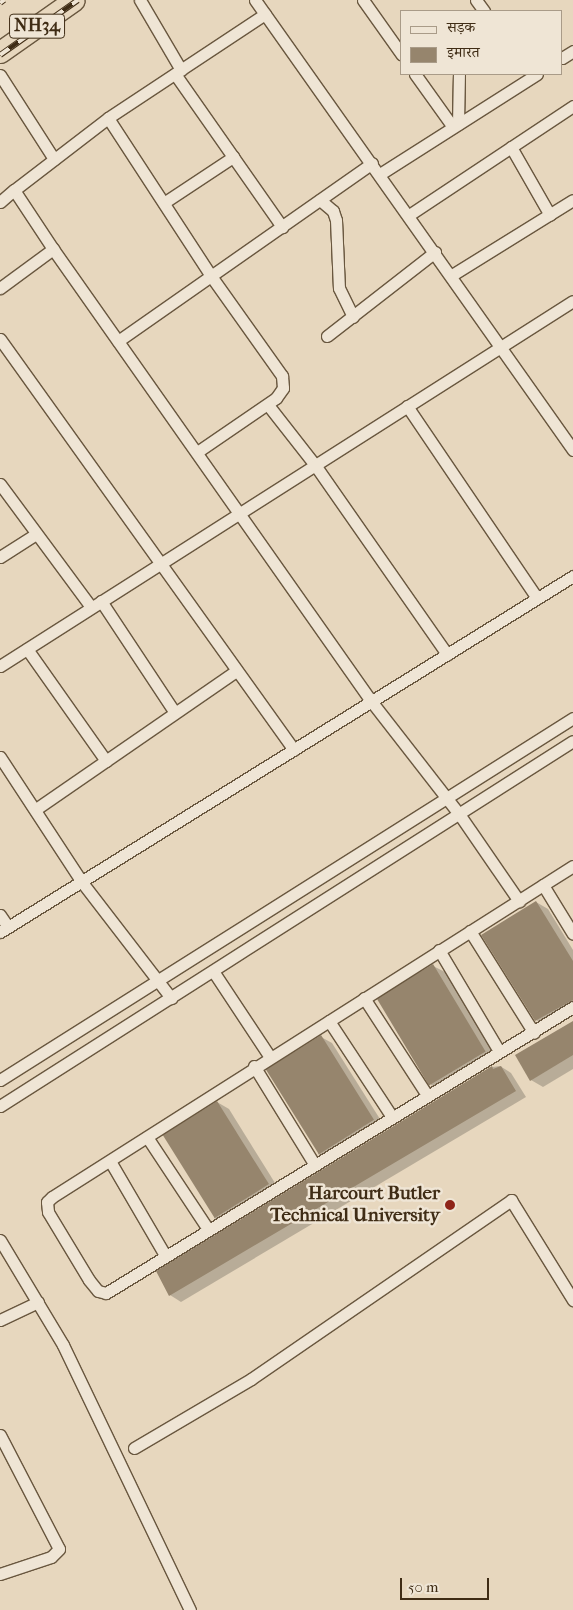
<!DOCTYPE html>
<html>
<head>
<meta charset="utf-8">
<style>
  body { margin:0 }
  #map { position:relative; width:573px; height:1610px; overflow:hidden; background:#e7d7be; font-family:"IM FELL French Canon","Noto Serif Devanagari",serif }
  div>[style] { position:absolute }
  [style*='--x'] { left:calc(var(--x)*1px); top:calc(var(--y)*1px); width:calc(var(--w)*1px); rotate:calc(var(--a)*1deg) }
  .shadow>* { inset:0; background:#0003 }
  .building>* { inset:0; background:#96856d; transform-origin:0 0 }
  .roads { filter:drop-shadow(1px 0 #69573f) drop-shadow(-1px 0 #69573f) drop-shadow(0 1px #69573f) drop-shadow(0 -1px #69573f) }
  .street>* { height:11px; margin:-5.5px; padding:0 5.5px; transform-origin:5.5px; border-radius:5.5px; background:#efe5d5 }
  .highway>* { height:21px; margin:-10.5px; padding:0 10.5px; transform-origin:10.5px; border-radius:10.5px; background:#e7d7be }
  .rail>* { height:5.5px; margin-top:-2.75px; transform-origin:0; background:repeating-linear-gradient(90deg,#efe5d5 0 11px,#3f2c15 0 22px); box-sizing:border-box; border-block:1px solid #3f2c15 }
  .dots>* { width:14px; height:14px; translate:-50% -50%; box-sizing:border-box; border:2px solid #efe5d5; border-radius:50% }
  span { translate:-50% -50%; white-space:nowrap; text-align:center; line-height:1.15; -webkit-text-stroke:5px #efe5d5; paint-order:stroke }
  .shield-label span { padding:1px 4px; background:#efe5d5; border:1px solid; border-radius:4px; -webkit-text-stroke-width:0 }
  .shield-label { font-size:18px; color:#3f2c15; font-weight:700 }
  .poi-label { font-size:19px; color:#3f2c15; font-weight:700 }
  .right { translate:-100% -50%; text-align:right }
  .legend { position:absolute; left:400px; top:10px; width:162px; height:65px; box-sizing:border-box; background:#efe5d5; border:1px solid #a99b88; margin:0; padding:6px 9px; list-style:none; font-size:15px; color:#3f2c15 }
  .legend li { display:flex; align-items:center; gap:10px; height:25px }
  .legend b { width:25px; border:1px solid #a99b88 }
  .scale { position:absolute; left:400px; top:1578px; width:89px; height:22px; box-sizing:border-box; border:2px solid #3f2c15; border-top:0; padding-left:6px; font-size:15px; line-height:18px; white-space:nowrap; color:#3f2c15; -webkit-text-stroke:4px #efe5d5; paint-order:stroke }
</style>
</head>
<body>
<div id="map">
  <div class="shadow">
    <i style="clip-path:polygon(536px 902px,548px 909px,573px 950px,573px 1012px,548px 1027px,536px 1020px,483px 935px)"></i>
    <i style="clip-path:polygon(433px 966px,445px 972px,497px 1058px,443px 1091px,431px 1085px)"></i>
    <i style="clip-path:polygon(573px 1022px,573px 1069px,543px 1087px,531px 1080px)"></i>
    <i style="clip-path:polygon(321px 1037px,332px 1043px,385px 1127px,330px 1160px,318px 1154px)"></i>
    <i style="clip-path:polygon(500px 1066px,511px 1073px,526px 1097px,181px 1302px,170px 1295px,157px 1272px,492px 1067px)"></i>
    <i style="clip-path:polygon(217px 1102px,229px 1109px,280px 1191px,225px 1224px,214px 1218px)"></i>
  </div>
  <div class="building">
    <i style="clip-path:polygon(536px 901px,573px 961px,573px 1000px,535px 1021px,481px 935px)"></i>
    <i style="left:433px;top:964px;width:102px;height:66px;rotate:59deg"></i>
    <i style="clip-path:polygon(573px 1021px,573px 1055px,530px 1081px,515px 1055px)"></i>
    <i style="left:321px;top:1035px;width:100px;height:65px;rotate:58deg"></i>
    <i style="clip-path:polygon(492px 1066px,493px 1069px,501px 1066px,516px 1091px,169px 1296px,156px 1271px)"></i>
    <i style="left:217px;top:1101px;width:98px;height:64px;rotate:58deg"></i>
  </div>
  <div class="roads">
    <div class="street">
      <i style="--x:140;--y:0;--w:81;--a:59.6"></i>
      <i style="--x:255;--y:0;--w:551;--a:54.75"></i>
      <i style="--x:363;--y:0;--w:67;--a:54.7"></i>
      <i style="--x:476;--y:0;--w:14;--a:54"></i>
      <i style="--x:265;--y:14;--w:188;--a:146.5"></i>
      <i style="--x:108;--y:118;--w:118;--a:142.5"></i>
      <i style="--x:14;--y:190;--w:71;--a:56.5"></i>
      <i style="--x:53;--y:249;--w:553;--a:54.87"></i>
      <i style="--x:371;--y:701;--w:143;--a:52.1"></i>
      <i style="--x:459;--y:814;--w:106;--a:55.4"></i>
      <i style="--x:562;--y:58;--w:13;--a:-32"></i>
      <i style="--x:175;--y:74;--w:187;--a:55"></i>
      <i style="--x:415;--y:74;--w:65;--a:54.4"></i>
      <i style="--x:0;--y:75;--w:100;--a:57.3"></i>
      <i style="--x:108;--y:118;--w:189;--a:56.9"></i>
      <i style="--x:211;--y:276;--w:123;--a:54.6"></i>
      <i style="--x:282;--y:376;--w:12;--a:85"></i>
      <i style="--x:283;--y:388;--w:12;--a:125"></i>
      <i style="--x:276;--y:398;--w:96;--a:145.6"></i>
      <i style="--x:458;--y:124;--w:50;--a:-88.9"></i>
      <i style="--x:511;--y:147;--w:78;--a:60.2"></i>
      <i style="--x:380;--y:174;--w:186;--a:-32.5"></i>
      <i style="--x:320;--y:200;--w:17;--a:40"></i>
      <i style="--x:333;--y:211;--w:9;--a:72"></i>
      <i style="--x:336;--y:220;--w:68;--a:87.5"></i>
      <i style="--x:339;--y:288;--w:32;--a:64"></i>
      <i style="--x:0;--y:202;--w:18;--a:-41"></i>
      <i style="--x:165;--y:202;--w:82;--a:-33.5"></i>
      <i style="--x:409;--y:215;--w:197;--a:-33.6"></i>
      <i style="--x:452;--y:275;--w:142;--a:-31.8"></i>
      <i style="--x:0;--y:288;--w:66;--a:-36.3"></i>
      <i style="--x:327;--y:336;--w:137;--a:-37.9"></i>
      <i style="--x:0;--y:339;--w:505;--a:54.42"></i>
      <i style="--x:118;--y:341;--w:310;--a:-35"></i>
      <i style="--x:268;--y:405;--w:76;--a:51.9"></i>
      <i style="--x:315;--y:465;--w:231;--a:55.1"></i>
      <i style="--x:407;--y:406;--w:232;--a:55.9"></i>
      <i style="--x:0;--y:484;--w:153;--a:53.5"></i>
      <i style="--x:0;--y:557;--w:43;--a:-32.6"></i>
      <i style="--x:101;--y:601;--w:134;--a:56.5"></i>
      <i style="--x:27;--y:649;--w:137;--a:54.8"></i>
      <i style="--x:0;--y:666;--w:679;--a:-32.5"></i>
      <i style="--x:0;--y:757;--w:148;--a:56.8"></i>
      <i style="--x:81;--y:881;--w:148;--a:52.4"></i>
      <i style="--x:36;--y:809;--w:243;--a:-34.6"></i>
      <i style="--x:573;--y:866;--w:617;--a:147.57"></i>
      <i style="--x:52;--y:1197;--w:7;--a:135"></i>
      <i style="--x:47;--y:1202;--w:10;--a:84"></i>
      <i style="--x:48;--y:1212;--w:79;--a:58.9"></i>
      <i style="--x:89;--y:1280;--w:14;--a:51"></i>
      <i style="--x:98;--y:1291;--w:8;--a:14"></i>
      <i style="--x:106;--y:1293;--w:548;--a:-31.48"></i>
      <i style="--x:543;--y:885;--w:57;--a:58.5"></i>
      <i style="--x:0;--y:915;--w:14;--a:56"></i>
      <i style="--x:470;--y:931;--w:120;--a:57.9"></i>
      <i style="--x:0;--y:932;--w:675;--a:-31.85"></i>
      <i style="--x:439;--y:950;--w:117;--a:59.3"></i>
      <i style="--x:213;--y:971;--w:103;--a:56.5"></i>
      <i style="--x:364;--y:998;--w:116;--a:57"></i>
      <i style="--x:329;--y:1021;--w:115;--a:56.7"></i>
      <i style="--x:254;--y:1066;--w:116;--a:58.4"></i>
      <i style="--x:0;--y:1080;--w:678;--a:-32.28"></i>
      <i style="--x:0;--y:1106;--w:679;--a:-32.5"></i>
      <i style="--x:147;--y:1137;--w:110;--a:56.5"></i>
      <i style="--x:110;--y:1161;--w:109;--a:59.7"></i>
      <i style="--x:0;--y:1240;--w:122;--a:59"></i>
      <i style="--x:63;--y:1345;--w:294;--a:64.4"></i>
      <i style="--x:0;--y:1320;--w:42;--a:-25.3"></i>
      <i style="--x:0;--y:1435;--w:128;--a:62.6"></i>
      <i style="--x:59;--y:1549;--w:11;--a:135"></i>
      <i style="--x:51;--y:1557;--w:54;--a:161.6"></i>
      <i style="--x:134;--y:1448;--w:136;--a:-30.5"></i>
      <i style="--x:251;--y:1379;--w:316;--a:-34.5"></i>
      <i style="--x:511;--y:1200;--w:118;--a:58.2"></i>
    </div>
    <div class="highway">
      <i style="--x:0;--y:52;--w:90;--a:-35.1"></i>
    </div>
  </div>
  <div class="rail">
    <i style="--x:0;--y:3;--w:5;--a:-37"></i>
    <i style="--x:0;--y:55;--w:95;--a:-35.2"></i>
  </div>
  <div class="dots">
    <i style="left:450px;top:1205px;background:#8f2418"></i>
  </div>
  <div class="shield-label">
    <span style="left:37px;top:26px">NH34</span>
  </div>
  <div class="poi-label">
    <span class="right" style="left:440px;top:1205px">Harcourt Butler<br>Technical University</span>
  </div>
  <ul class="legend">
  <li><b style="height:6px;background:#efe5d5"></b>सड़क</li>
  <li><b style="height:14px;background:#96856d"></b>इमारत</li>
  </ul>
  <div class="scale">50 m</div>
</div>
</body>
</html>
